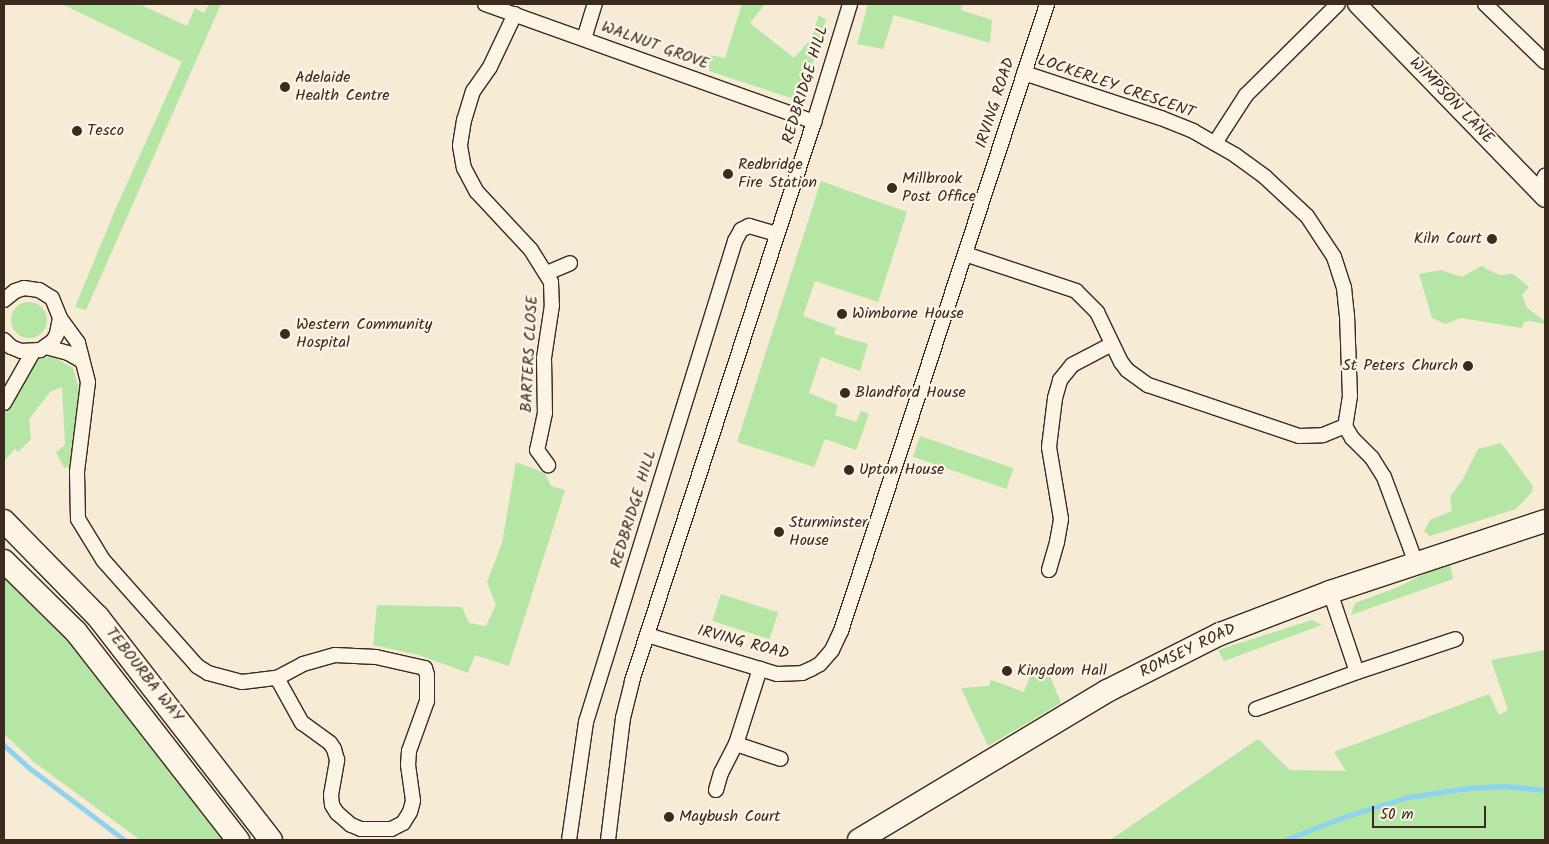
<!DOCTYPE html>
<html>
<head>
<meta charset="utf-8">
<style>
  body { margin:0 }
  #map { position:relative; width:1549px; height:844px; overflow:hidden; background:#f6ebd5; font-family:Kalam,sans-serif }
  div>[style] { position:absolute }
  [style*='--x'] { left:calc(var(--x)*1px); top:calc(var(--y)*1px); width:calc(var(--w)*1px); rotate:calc(var(--a)*1deg) }
  .green>* { inset:0; background:#b5e6a5; transform-origin:0 0 }
  .round { border-radius:50% }
  .stream>* { height:4.5px; margin:-2.25px; padding:0 2.25px; transform-origin:2.25px; border-radius:2.25px; background:#8ed3ef }
  .roads { filter:drop-shadow(1px 0 #3b2a1e) drop-shadow(-1px 0 #3b2a1e) drop-shadow(0 1px #3b2a1e) drop-shadow(0 -1px #3b2a1e) }
  .minor>* { height:14px; margin:-7px; padding:0 7px; transform-origin:7px; border-radius:7px; background:#fcf5e5 }
  .tertiary>* { height:18px; margin:-9px; padding:0 9px; transform-origin:9px; border-radius:9px; background:#fcf5e5 }
  .primary>* { height:22px; margin:-11px; padding:0 11px; transform-origin:11px; border-radius:11px; background:#fcf5e5 }
  .dots>* { width:14px; height:14px; translate:-50% -50%; box-sizing:border-box; border:2px solid #fcf5e5; border-radius:50% }
  span { translate:-50% -50%; white-space:nowrap; text-align:center; line-height:1.15; -webkit-text-stroke:4.5px #fcf5e5; paint-order:stroke }
  .street-label { font-size:16px; color:#3b2a1e }
  .poi-label { font-size:16px; color:#3b2a1e }
  .left { translate:0 -50%; text-align:left }
  .right { translate:-100% -50%; text-align:right }
  .frame { position:absolute; inset:0; border:5px solid #3b2a1e; pointer-events:none }
  .scale { position:absolute; left:1372px; top:806px; width:114px; height:22px; box-sizing:border-box; border:2px solid #3b2a1e; border-top:0; padding-left:6px; font-size:15px; line-height:18px; white-space:nowrap; color:#3b2a1e; -webkit-text-stroke:4px #fcf5e5; paint-order:stroke }
</style>
</head>
<body>
<div id="map">
  <div class="green">
    <i style="clip-path:polygon(62px 4px,139px 4px,187px 26px,195px 8px,204px 13px,209px 4px,221px 4px,86px 310px,75px 307px,116px 208px,182px 62px)"></i>
    <i style="clip-path:polygon(742px 4px,765px 4px,750px 23px,794px 58px,811px 39px,819px 15px,826px 20px,803px 95px,794px 99px,709px 71px,709px 55px,725px 58px)"></i>
    <i style="clip-path:polygon(868px 4px,962px 4px,961px 10px,992px 20px,990px 43px,894px 15px,883px 49px,857px 44px)"></i>
    <i style="clip-path:polygon(821px 181px,907px 212px,878px 302px,815px 281px,803px 316px,836px 328px,834px 334px,868px 344px,860px 371px,821px 357px,809px 393px,838px 405px,835px 415px,856px 422px,861px 411px,869px 414px,856px 450px,825px 439px,814px 467px,737px 442px)"></i>
    <i style="clip-path:polygon(1481px 266px,1499px 275px,1513px 274px,1529px 287px,1522px 295px,1527px 308px,1545px 321px,1545px 324px,1530px 321px,1524px 322px,1522px 328px,1461px 318px,1445px 324px,1432px 318px,1419px 274px,1441px 270px,1462px 277px)"></i>
    <i class="round" style="left:11px;top:302px;width:36px;height:36px"></i>
    <i style="clip-path:polygon(51px 356px,73px 368px,79px 389px,70px 466px,64px 468px,56px 452px,65px 445px,62px 387px,50px 392px,29px 419px,31px 439px,18px 452px,15px 449px,4px 461px,4px 414px,19px 394px,36px 359px)"></i>
    <i style="left:920px;top:436px;width:99px;height:22px;rotate:19deg"></i>
    <i style="clip-path:polygon(1501px 443px,1533px 486px,1532px 492px,1516px 509px,1430px 536px,1424px 531px,1430px 520px,1452px 511px,1450px 497px,1463px 479px,1478px 449px)"></i>
    <i style="clip-path:polygon(516px 462px,545px 473px,551px 486px,565px 490px,509px 666px,475px 655px,468px 673px,419px 655px,373px 645px,377px 605px,462px 607px,469px 623px,486px 626px,496px 605px,487px 582px,502px 543px)"></i>
    <i style="clip-path:polygon(1450px 564px,1453px 579px,1351px 615px,1355px 603px,1396px 588px,1439px 567px)"></i>
    <i style="clip-path:polygon(4px 575px,69px 637px,226px 840px,140px 840px,34px 762px,4px 734px)"></i>
    <i style="left:721px;top:594px;width:60px;height:28px;rotate:18deg"></i>
    <i style="clip-path:polygon(1312px 620px,1322px 625px,1224px 661px,1218px 650px)"></i>
    <i style="clip-path:polygon(1545px 650px,1545px 840px,1110px 840px,1258px 739px,1290px 770px,1346px 771px,1334px 752px,1489px 694px,1499px 715px,1508px 710px,1491px 660px)"></i>
    <i style="clip-path:polygon(1045px 664px,1061px 703px,988px 746px,961px 688px,989px 686px,991px 680px,1024px 692px,1034px 666px)"></i>
  </div>
  <div class="stream">
    <i style="--x:4;--y:745;--w:31;--a:42"></i>
    <i style="--x:27;--y:766;--w:123;--a:37.1"></i>
    <i style="--x:1285;--y:840;--w:63;--a:-21.3"></i>
    <i style="--x:1344;--y:817;--w:67;--a:-17.4"></i>
    <i style="--x:1408;--y:797;--w:61;--a:-8.5"></i>
    <i style="--x:1468;--y:788;--w:37;--a:-3"></i>
    <i style="--x:1505;--y:786;--w:40;--a:5.7"></i>
  </div>
  <div class="roads">
    <div class="minor">
      <i style="--x:485;--y:4;--w:350;--a:19.7"></i>
      <i style="--x:1485;--y:4;--w:83;--a:44"></i>
      <i style="--x:515;--y:14;--w:59;--a:115.3"></i>
      <i style="--x:490;--y:67;--w:29;--a:125"></i>
      <i style="--x:473;--y:91;--w:30;--a:107"></i>
      <i style="--x:464;--y:120;--w:26;--a:99"></i>
      <i style="--x:460;--y:146;--w:22;--a:80"></i>
      <i style="--x:464;--y:168;--w:27;--a:62"></i>
      <i style="--x:477;--y:192;--w:79;--a:47"></i>
      <i style="--x:531;--y:250;--w:38;--a:58"></i>
      <i style="--x:551;--y:282;--w:23;--a:88"></i>
      <i style="--x:552;--y:305;--w:54;--a:98.6"></i>
      <i style="--x:544;--y:358;--w:55;--a:89"></i>
      <i style="--x:545;--y:413;--w:38;--a:102"></i>
      <i style="--x:537;--y:450;--w:19;--a:54"></i>
      <i style="--x:584;--y:39;--w:37;--a:-73"></i>
      <i style="--x:1024;--y:73;--w:144;--a:18.2"></i>
      <i style="--x:1161;--y:118;--w:35;--a:22"></i>
      <i style="--x:1193;--y:131;--w:48;--a:29.7"></i>
      <i style="--x:1235;--y:155;--w:37;--a:36"></i>
      <i style="--x:1265;--y:177;--w:57;--a:42.9"></i>
      <i style="--x:1307;--y:216;--w:49;--a:56.6"></i>
      <i style="--x:1334;--y:257;--w:33;--a:72"></i>
      <i style="--x:1344;--y:288;--w:27;--a:84"></i>
      <i style="--x:1347;--y:315;--w:81;--a:87.9"></i>
      <i style="--x:1350;--y:396;--w:30;--a:99"></i>
      <i style="--x:1345;--y:426;--w:14;--a:60"></i>
      <i style="--x:1352;--y:438;--w:28;--a:45"></i>
      <i style="--x:1372;--y:458;--w:22;--a:58"></i>
      <i style="--x:1384;--y:477;--w:92;--a:69.6"></i>
      <i style="--x:1215;--y:143;--w:57;--a:-57.1"></i>
      <i style="--x:1246;--y:95;--w:129;--a:-44.7"></i>
      <i style="--x:1538;--y:191;--w:17;--a:-65"></i>
      <i style="--x:965;--y:254;--w:117;--a:18.4"></i>
      <i style="--x:1076;--y:291;--w:30;--a:45"></i>
      <i style="--x:1097;--y:312;--w:55;--a:64.4"></i>
      <i style="--x:1121;--y:362;--w:10;--a:53"></i>
      <i style="--x:1127;--y:370;--w:26;--a:36"></i>
      <i style="--x:1148;--y:385;--w:159;--a:18.7"></i>
      <i style="--x:1299;--y:436;--w:24;--a:-2"></i>
      <i style="--x:1323;--y:435;--w:24;--a:-22"></i>
      <i style="--x:547;--y:273;--w:25;--a:-23"></i>
      <i style="--x:4;--y:300;--w:14;--a:-39"></i>
      <i style="--x:15;--y:291;--w:9;--a:-18"></i>
      <i style="--x:24;--y:288;--w:15;--a:8"></i>
      <i style="--x:39;--y:290;--w:15;--a:32"></i>
      <i style="--x:52;--y:298;--w:22;--a:68"></i>
      <i style="--x:60;--y:318;--w:16;--a:101"></i>
      <i style="--x:57;--y:334;--w:8;--a:120"></i>
      <i style="--x:53;--y:341;--w:16;--a:145"></i>
      <i style="--x:40;--y:350;--w:19;--a:177"></i>
      <i style="--x:21;--y:351;--w:11;--a:-158"></i>
      <i style="--x:11;--y:347;--w:10;--a:-135"></i>
      <i style="--x:60;--y:318;--w:31;--a:54"></i>
      <i style="--x:78;--y:343;--w:40;--a:75.6"></i>
      <i style="--x:88;--y:382;--w:91;--a:97"></i>
      <i style="--x:77;--y:472;--w:47;--a:88.8"></i>
      <i style="--x:78;--y:519;--w:48;--a:58.6"></i>
      <i style="--x:103;--y:560;--w:142;--a:48.4"></i>
      <i style="--x:197;--y:666;--w:13;--a:32"></i>
      <i style="--x:208;--y:673;--w:35;--a:15"></i>
      <i style="--x:242;--y:682;--w:35;--a:-7"></i>
      <i style="--x:277;--y:678;--w:30;--a:-28"></i>
      <i style="--x:303;--y:664;--w:33;--a:-16"></i>
      <i style="--x:335;--y:655;--w:41;--a:2.8"></i>
      <i style="--x:376;--y:657;--w:50;--a:12.7"></i>
      <i style="--x:425;--y:668;--w:7;--a:74"></i>
      <i style="--x:427;--y:675;--w:26;--a:90"></i>
      <i style="--x:427;--y:701;--w:53;--a:109.8"></i>
      <i style="--x:409;--y:751;--w:14;--a:94"></i>
      <i style="--x:408;--y:765;--w:36;--a:82"></i>
      <i style="--x:413;--y:801;--w:11;--a:105"></i>
      <i style="--x:410;--y:812;--w:13;--a:122"></i>
      <i style="--x:403;--y:823;--w:13;--a:153"></i>
      <i style="--x:391;--y:829;--w:30;--a:180"></i>
      <i style="--x:361;--y:829;--w:11;--a:-158"></i>
      <i style="--x:351;--y:825;--w:18;--a:-139"></i>
      <i style="--x:337;--y:813;--w:9;--a:-122"></i>
      <i style="--x:332;--y:805;--w:10;--a:-96"></i>
      <i style="--x:331;--y:795;--w:36;--a:-80"></i>
      <i style="--x:337;--y:760;--w:11;--a:-105"></i>
      <i style="--x:334;--y:749;--w:7;--a:-124"></i>
      <i style="--x:330;--y:743;--w:34;--a:-144"></i>
      <i style="--x:302;--y:723;--w:51;--a:-119.1"></i>
      <i style="--x:46;--y:347;--w:23;--a:15"></i>
      <i style="--x:68;--y:353;--w:16;--a:30"></i>
      <i style="--x:4;--y:403;--w:59;--a:-60.4"></i>
      <i style="--x:1049;--y:570;--w:29;--a:-74"></i>
      <i style="--x:1057;--y:542;--w:23;--a:-80"></i>
      <i style="--x:1061;--y:519;--w:73;--a:-99.5"></i>
      <i style="--x:1049;--y:447;--w:49;--a:-83"></i>
      <i style="--x:1055;--y:398;--w:19;--a:-74"></i>
      <i style="--x:1060;--y:380;--w:19;--a:-51"></i>
      <i style="--x:1072;--y:365;--w:45;--a:-27.7"></i>
      <i style="--x:1330;--y:592;--w:84;--a:71.4"></i>
      <i style="--x:647;--y:635;--w:136;--a:16.7"></i>
      <i style="--x:777;--y:674;--w:25;--a:-2"></i>
      <i style="--x:802;--y:673;--w:10;--a:-24"></i>
      <i style="--x:811;--y:669;--w:10;--a:-29"></i>
      <i style="--x:820;--y:664;--w:18;--a:-49"></i>
      <i style="--x:832;--y:650;--w:21;--a:-65"></i>
      <i style="--x:841;--y:631;--w:660;--a:-71.81"></i>
      <i style="--x:1256;--y:709;--w:108;--a:-20.1"></i>
      <i style="--x:1357;--y:672;--w:104;--a:-18.4"></i>
      <i style="--x:736;--y:744;--w:47;--a:18.4"></i>
      <i style="--x:716;--y:790;--w:18;--a:-74"></i>
      <i style="--x:721;--y:773;--w:33;--a:-63"></i>
      <i style="--x:736;--y:744;--w:79;--a:-72.3"></i>
      <i style="--x:569;--y:840;--w:119;--a:-81.8"></i>
      <i style="--x:586;--y:722;--w:504;--a:-72.79"></i>
      <i style="--x:735;--y:241;--w:13;--a:-61"></i>
      <i style="--x:741;--y:230;--w:9;--a:-27"></i>
      <i style="--x:749;--y:226;--w:29;--a:16"></i>
      <i style="--x:608;--y:840;--w:123;--a:-83"></i>
      <i style="--x:623;--y:718;--w:38;--a:-76"></i>
      <i style="--x:632;--y:681;--w:588;--a:-71.97"></i>
      <i style="--x:814;--y:122;--w:123;--a:-73"></i>
    </div>
    <div class="tertiary">
      <i style="--x:1357;--y:4;--w:270;--a:45.9"></i>
    </div>
    <div class="primary">
      <i style="--x:4;--y:521;--w:134;--a:45.6"></i>
      <i style="--x:98;--y:617;--w:282;--a:52.2"></i>
      <i style="--x:4;--y:561;--w:101;--a:44.6"></i>
      <i style="--x:76;--y:632;--w:264;--a:52.1"></i>
      <i style="--x:859;--y:840;--w:289;--a:-31"></i>
      <i style="--x:1107;--y:691;--w:127;--a:-26.8"></i>
      <i style="--x:1220;--y:634;--w:118;--a:-20.9"></i>
      <i style="--x:1330;--y:592;--w:226;--a:-18.3"></i>
    </div>
  </div>
  <div class="dots">
    <i style="left:285px;top:87px;background:#3b2a1e"></i>
    <i style="left:77px;top:131px;background:#3b2a1e"></i>
    <i style="left:728px;top:174px;background:#3b2a1e"></i>
    <i style="left:892px;top:188px;background:#3b2a1e"></i>
    <i style="left:1492px;top:239px;background:#3b2a1e"></i>
    <i style="left:842px;top:314px;background:#3b2a1e"></i>
    <i style="left:285px;top:334px;background:#3b2a1e"></i>
    <i style="left:1468px;top:366px;background:#3b2a1e"></i>
    <i style="left:845px;top:393px;background:#3b2a1e"></i>
    <i style="left:849px;top:470px;background:#3b2a1e"></i>
    <i style="left:779px;top:532px;background:#3b2a1e"></i>
    <i style="left:1007px;top:671px;background:#3b2a1e"></i>
    <i style="left:669px;top:817px;background:#3b2a1e"></i>
  </div>
  <div class="street-label">
    <span style="left:655px;top:46px;rotate:20deg">WALNUT GROVE</span>
    <span style="left:806px;top:85px;rotate:-73deg">REDBRIDGE HILL</span>
    <span style="left:1116px;top:87px;rotate:19deg">LOCKERLEY CRESCENT</span>
    <span style="left:1451px;top:101px;rotate:46deg">WIMPSON LANE</span>
    <span style="left:996px;top:103px;rotate:-72deg">IRVING ROAD</span>
    <span style="left:530px;top:354px;rotate:-87deg">BARTERS CLOSE</span>
    <span style="left:634px;top:509px;rotate:-73deg">REDBRIDGE HILL</span>
    <span style="left:743px;top:643px;rotate:15deg">IRVING ROAD</span>
    <span style="left:1188px;top:651px;rotate:-26deg">ROMSEY ROAD</span>
    <span style="left:144px;top:675px;rotate:52deg">TEBOURBA WAY</span>
  </div>
  <div class="poi-label">
    <span class="left" style="left:295px;top:87px">Adelaide<br>Health Centre</span>
    <span class="left" style="left:87px;top:131px">Tesco</span>
    <span class="left" style="left:738px;top:174px">Redbridge<br>Fire Station</span>
    <span class="left" style="left:902px;top:188px">Millbrook<br>Post Office</span>
    <span class="right" style="left:1482px;top:239px">Kiln Court</span>
    <span class="left" style="left:852px;top:314px">Wimborne House</span>
    <span class="left" style="left:296px;top:334px">Western Community<br>Hospital</span>
    <span class="right" style="left:1458px;top:366px">St Peters Church</span>
    <span class="left" style="left:855px;top:393px">Blandford House</span>
    <span class="left" style="left:859px;top:470px">Upton House</span>
    <span class="left" style="left:789px;top:532px">Sturminster<br>House</span>
    <span class="left" style="left:1017px;top:671px">Kingdom Hall</span>
    <span class="left" style="left:679px;top:817px">Maybush Court</span>
  </div>
  <div class="frame"></div>
  <div class="scale">50 m</div>
</div>
</body>
</html>
